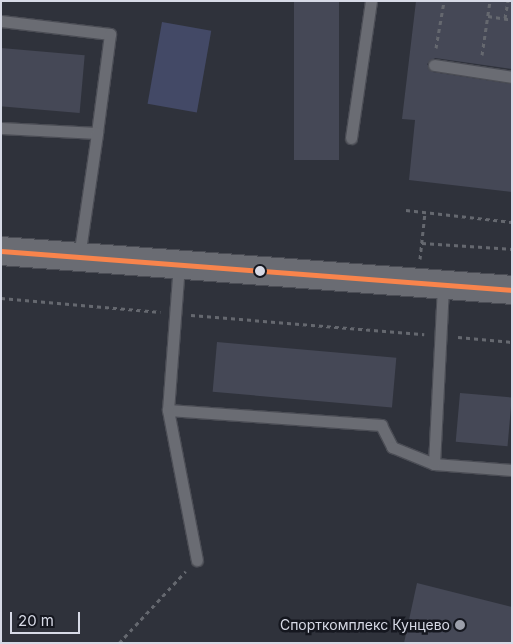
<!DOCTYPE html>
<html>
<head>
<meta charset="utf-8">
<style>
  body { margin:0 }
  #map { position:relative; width:513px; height:644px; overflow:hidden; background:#2f323b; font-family:Inter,sans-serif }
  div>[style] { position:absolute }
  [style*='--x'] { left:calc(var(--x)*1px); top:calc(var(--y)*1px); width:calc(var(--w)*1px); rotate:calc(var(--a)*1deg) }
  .green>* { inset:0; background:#434966; transform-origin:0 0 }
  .building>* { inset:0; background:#454856; transform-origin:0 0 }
  .path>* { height:3px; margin-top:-1.5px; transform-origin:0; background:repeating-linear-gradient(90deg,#65686f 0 4px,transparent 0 8px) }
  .roads { filter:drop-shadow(1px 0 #4b4d55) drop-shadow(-1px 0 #4b4d55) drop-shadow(0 1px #4b4d55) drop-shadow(0 -1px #4b4d55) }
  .lane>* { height:11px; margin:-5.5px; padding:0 5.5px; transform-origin:5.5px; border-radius:5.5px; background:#6a6c73 }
  .secondary>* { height:28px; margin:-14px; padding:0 14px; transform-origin:14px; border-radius:14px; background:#6a6c73 }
  .bus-1>* { height:5px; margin:-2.5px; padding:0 2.5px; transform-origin:2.5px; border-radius:2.5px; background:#f8844c }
  .dots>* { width:14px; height:14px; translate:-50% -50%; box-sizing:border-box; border:2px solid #15171f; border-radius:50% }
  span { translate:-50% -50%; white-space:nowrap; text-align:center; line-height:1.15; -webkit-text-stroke:5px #15171f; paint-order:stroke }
  .poi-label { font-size:14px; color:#d7dae6 }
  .right { translate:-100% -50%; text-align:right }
  .frame { position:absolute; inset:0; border:2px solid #d7dae6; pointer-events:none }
  .scale { position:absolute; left:10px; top:612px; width:70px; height:22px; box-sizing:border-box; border:2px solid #d7dae6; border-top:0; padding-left:6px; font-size:15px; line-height:18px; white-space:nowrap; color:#d7dae6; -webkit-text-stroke:4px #15171f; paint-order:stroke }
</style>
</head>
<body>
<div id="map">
  <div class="green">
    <i style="left:162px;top:22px;width:50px;height:83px;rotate:10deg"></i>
  </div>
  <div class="building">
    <i style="left:294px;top:1px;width:45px;height:159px"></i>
    <i style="clip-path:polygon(416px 1px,512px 1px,512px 69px,435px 58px,427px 64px,433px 72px,512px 84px,512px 192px,409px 180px,415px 120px,402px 119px)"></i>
    <i style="left:1px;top:48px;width:84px;height:58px;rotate:5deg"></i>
    <i style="left:217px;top:342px;width:180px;height:50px;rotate:5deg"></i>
    <i style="left:460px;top:393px;width:52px;height:49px;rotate:5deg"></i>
    <i style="clip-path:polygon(417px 583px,512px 607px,512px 643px,404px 643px)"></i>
  </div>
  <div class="path">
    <i style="--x:488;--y:16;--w:24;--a:9"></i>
    <i style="--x:505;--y:18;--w:17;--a:-80"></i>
    <i style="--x:436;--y:48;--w:48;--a:-80.3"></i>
    <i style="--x:482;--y:55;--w:55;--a:-81.6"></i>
    <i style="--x:406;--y:210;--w:107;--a:6.5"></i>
    <i style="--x:422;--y:243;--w:90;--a:3.8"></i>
    <i style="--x:420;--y:259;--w:47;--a:-83.9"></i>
    <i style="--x:1;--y:298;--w:160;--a:5"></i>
    <i style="--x:191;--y:315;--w:234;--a:4.7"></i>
    <i style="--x:458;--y:337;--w:54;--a:5.3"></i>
    <i style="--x:119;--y:643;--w:98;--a:-47.1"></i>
  </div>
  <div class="roads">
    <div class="lane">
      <i style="--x:1;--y:21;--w:110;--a:6.8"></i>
      <i style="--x:110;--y:34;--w:100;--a:97.5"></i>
      <i style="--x:97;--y:133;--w:96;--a:-177"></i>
      <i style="--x:434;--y:65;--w:79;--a:8.7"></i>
      <i style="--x:351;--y:138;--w:138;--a:-81.7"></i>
      <i style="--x:79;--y:257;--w:125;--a:-81.7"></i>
      <i style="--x:179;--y:264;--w:146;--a:94.3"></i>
      <i style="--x:168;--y:410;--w:214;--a:4"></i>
      <i style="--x:381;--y:425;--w:25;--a:63"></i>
      <i style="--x:392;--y:447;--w:45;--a:22"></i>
      <i style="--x:434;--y:464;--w:78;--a:4.4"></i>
      <i style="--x:168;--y:410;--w:153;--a:79.1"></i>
      <i style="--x:434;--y:464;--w:179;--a:-87.1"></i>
    </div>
    <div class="secondary">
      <i style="--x:1;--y:251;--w:512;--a:4.36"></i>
    </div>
  </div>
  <div class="bus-1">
    <i style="--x:1;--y:251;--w:512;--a:4.36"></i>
  </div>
  <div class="dots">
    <i style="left:260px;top:271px;background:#d7dae6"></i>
    <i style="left:460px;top:625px;background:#9c9faa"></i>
  </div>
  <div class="poi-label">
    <span class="right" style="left:450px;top:625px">Спорткомплекс Кунцево</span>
  </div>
  <div class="frame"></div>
  <div class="scale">20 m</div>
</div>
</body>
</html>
